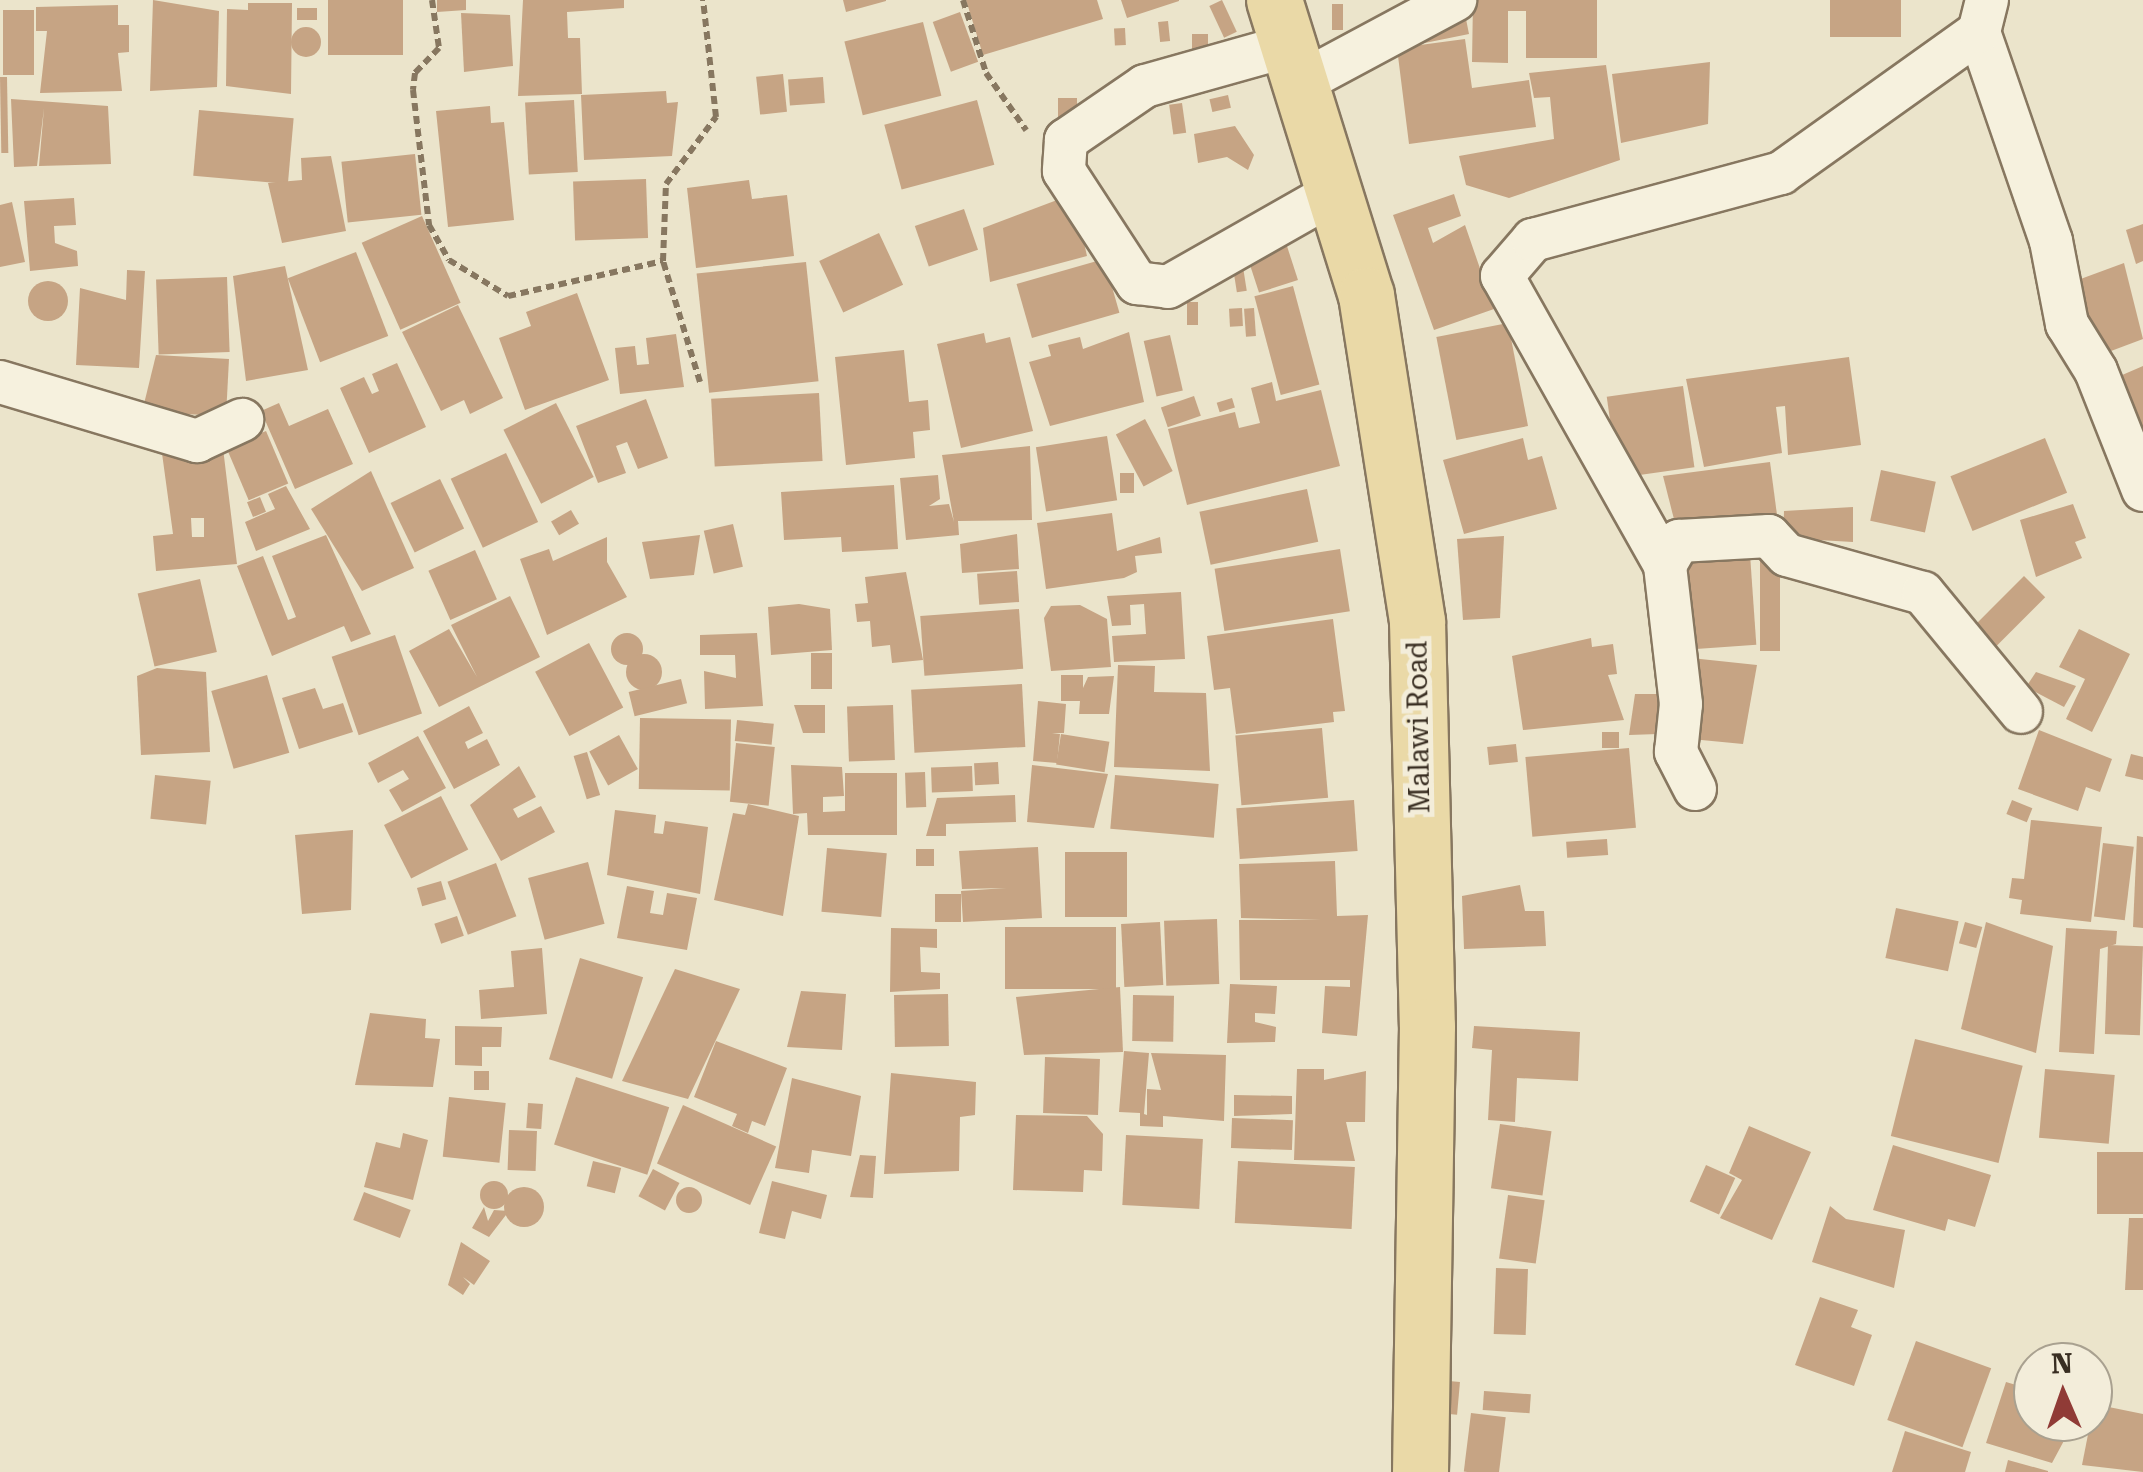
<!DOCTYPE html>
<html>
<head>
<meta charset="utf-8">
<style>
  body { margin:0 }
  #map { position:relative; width:2143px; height:1472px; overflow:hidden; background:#ebe4cb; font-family:"Roboto Serif",serif }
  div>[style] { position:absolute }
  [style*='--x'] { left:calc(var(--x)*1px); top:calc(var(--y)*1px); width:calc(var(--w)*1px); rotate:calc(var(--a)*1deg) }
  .building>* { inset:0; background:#c6a484; transform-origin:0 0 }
  .round { border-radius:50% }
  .path>* { height:6px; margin-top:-3px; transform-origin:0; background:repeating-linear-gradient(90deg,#877760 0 8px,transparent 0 13px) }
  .roads { filter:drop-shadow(2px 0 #877760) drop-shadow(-2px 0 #877760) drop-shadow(0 2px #877760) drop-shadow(0 -2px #877760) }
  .minor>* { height:42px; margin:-21px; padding:0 21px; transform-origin:21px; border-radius:21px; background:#f6f1de }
  .primary>* { height:55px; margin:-27.5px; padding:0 27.5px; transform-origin:27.5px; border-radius:27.5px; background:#ead9a7 }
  span { translate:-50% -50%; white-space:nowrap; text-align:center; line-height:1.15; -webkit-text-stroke:10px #f3edda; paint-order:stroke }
  .street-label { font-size:28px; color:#392e22 }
  .north { position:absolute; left:2013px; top:1342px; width:100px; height:100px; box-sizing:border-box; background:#f3edda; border:2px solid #a9a190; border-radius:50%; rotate:358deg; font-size:28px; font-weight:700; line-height:40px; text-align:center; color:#392e22 }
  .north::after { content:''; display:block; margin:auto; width:35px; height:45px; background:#903b36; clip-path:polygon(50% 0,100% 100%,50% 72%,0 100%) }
</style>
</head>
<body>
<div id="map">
  <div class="building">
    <i style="clip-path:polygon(153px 0,219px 11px,217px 87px,150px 91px)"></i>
    <i style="left:328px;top:0;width:75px;height:55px"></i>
    <i style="clip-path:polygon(437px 0,466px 0,466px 10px,437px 12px)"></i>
    <i style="clip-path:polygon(523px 0,624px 0,624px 8px,567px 12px,568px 38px,580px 38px,582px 94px,518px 96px)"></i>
    <i style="clip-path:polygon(843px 0,886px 0,886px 1px,846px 12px)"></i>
    <i style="clip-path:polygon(966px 0,1097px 0,1103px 19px,983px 55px)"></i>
    <i style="clip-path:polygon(1121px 0,1179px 0,1179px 1px,1127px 18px)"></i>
    <i style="left:1222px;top:0;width:35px;height:14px;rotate:65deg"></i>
    <i style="clip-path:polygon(1473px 0,1597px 0,1597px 58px,1526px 58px,1526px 11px,1508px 11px,1508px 63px,1472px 62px)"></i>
    <i style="left:1830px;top:0;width:71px;height:37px"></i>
    <i style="clip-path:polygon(248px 3px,292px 3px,291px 94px,226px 86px,227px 9px,248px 10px)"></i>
    <i style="left:1332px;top:4px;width:11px;height:26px"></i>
    <i style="clip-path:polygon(118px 5px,118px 25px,129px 25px,129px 52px,118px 53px,122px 91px,40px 93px,47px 31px,36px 31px,36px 7px)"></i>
    <i style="left:317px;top:8px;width:12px;height:20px;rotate:90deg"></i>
    <i style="left:3px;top:10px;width:31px;height:65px"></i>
    <i style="left:960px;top:12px;width:53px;height:29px;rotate:70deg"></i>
    <i style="clip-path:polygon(461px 13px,510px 15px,513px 66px,464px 72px)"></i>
    <i style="clip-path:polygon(1465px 14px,1469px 34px,1405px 47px,1465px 39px,1472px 88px,1529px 80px,1536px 127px,1409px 144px,1397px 48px)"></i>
    <i style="left:1168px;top:21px;width:20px;height:10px;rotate:84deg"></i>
    <i style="left:923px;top:22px;width:76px;height:81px;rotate:76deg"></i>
    <i class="round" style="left:291px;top:27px;width:30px;height:30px"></i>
    <i style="left:1125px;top:28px;width:17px;height:11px;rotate:87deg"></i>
    <i style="left:1192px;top:34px;width:16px;height:19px"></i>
    <i style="clip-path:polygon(1710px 62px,1708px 124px,1621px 143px,1612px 74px)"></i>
    <i style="clip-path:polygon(1606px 65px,1620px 160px,1509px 198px,1466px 185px,1459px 156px,1554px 139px,1550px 97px,1534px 98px,1529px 73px)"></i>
    <i style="left:783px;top:74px;width:38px;height:27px;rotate:84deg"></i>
    <i style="left:7px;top:77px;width:76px;height:7px;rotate:89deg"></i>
    <i style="left:823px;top:77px;width:26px;height:35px;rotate:86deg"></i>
    <i style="clip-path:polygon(666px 91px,667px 103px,678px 102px,672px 156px,584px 160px,581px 95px)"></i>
    <i style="left:1228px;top:95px;width:13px;height:19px;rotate:77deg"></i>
    <i style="left:1077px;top:98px;width:19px;height:19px;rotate:90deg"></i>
    <i style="clip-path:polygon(11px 99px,108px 106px,111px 164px,39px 166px,44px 108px,37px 166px,14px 167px)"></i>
    <i style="left:574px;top:100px;width:72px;height:49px;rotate:87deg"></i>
    <i style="left:977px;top:100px;width:67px;height:96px;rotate:75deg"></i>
    <i style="left:1182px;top:103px;width:30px;height:13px;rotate:82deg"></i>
    <i style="clip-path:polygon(490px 106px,491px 123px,504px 122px,514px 220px,448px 227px,436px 111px)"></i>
    <i style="left:199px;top:110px;width:95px;height:66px;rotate:5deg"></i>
    <i style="clip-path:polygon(1235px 126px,1254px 155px,1248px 170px,1227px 157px,1198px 163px,1194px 134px)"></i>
    <i style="left:415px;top:154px;width:61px;height:74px;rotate:84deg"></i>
    <i style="clip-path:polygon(331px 156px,346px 231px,282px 243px,268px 183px,302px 180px,301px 158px)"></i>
    <i style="left:646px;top:179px;width:59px;height:73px;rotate:88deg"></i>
    <i style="clip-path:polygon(749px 180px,752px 199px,787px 195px,794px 256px,696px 268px,687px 188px)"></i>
    <i style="clip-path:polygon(1073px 194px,1087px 256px,990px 282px,983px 228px)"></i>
    <i style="clip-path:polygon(1454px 194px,1461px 216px,1428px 228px,1433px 243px,1465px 225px,1494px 309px,1434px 330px,1393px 215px)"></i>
    <i style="clip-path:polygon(74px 198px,76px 225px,54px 226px,55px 243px,77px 251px,78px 266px,30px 271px,24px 201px)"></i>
    <i style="clip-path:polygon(12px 202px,25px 262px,0 267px,0 205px)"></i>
    <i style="left:964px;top:209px;width:43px;height:52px;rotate:71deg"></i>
    <i style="left:422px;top:216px;width:95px;height:66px;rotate:66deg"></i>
    <i style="clip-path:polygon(2143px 224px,2143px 261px,2136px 264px,2126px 230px)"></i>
    <i style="left:879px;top:233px;width:57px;height:66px;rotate:65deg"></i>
    <i style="left:1285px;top:240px;width:42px;height:41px;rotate:72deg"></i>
    <i style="left:356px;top:252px;width:90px;height:73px;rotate:69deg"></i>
    <i style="left:1104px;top:259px;width:56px;height:91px;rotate:74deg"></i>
    <i style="left:806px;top:262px;width:120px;height:110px;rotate:84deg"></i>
    <i style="clip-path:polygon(2124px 263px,2143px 339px,2095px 357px,2067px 284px)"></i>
    <i style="clip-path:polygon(285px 266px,308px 370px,246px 381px,233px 276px)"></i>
    <i style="left:1243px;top:267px;width:24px;height:10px;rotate:81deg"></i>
    <i style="clip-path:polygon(127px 270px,145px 271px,139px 368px,76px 365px,80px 288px,126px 300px)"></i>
    <i style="left:227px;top:277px;width:75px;height:71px;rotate:88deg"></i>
    <i class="round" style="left:28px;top:281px;width:40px;height:40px"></i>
    <i style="left:1293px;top:286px;width:102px;height:40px;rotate:75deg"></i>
    <i style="clip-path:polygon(577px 293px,609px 380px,525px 410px,499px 338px,531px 326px,526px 312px)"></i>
    <i style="left:1187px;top:302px;width:11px;height:23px"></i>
    <i style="clip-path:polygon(458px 305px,503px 398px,470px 414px,464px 400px,441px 411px,402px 332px)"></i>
    <i style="left:1242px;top:308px;width:18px;height:13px;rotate:87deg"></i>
    <i style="left:1254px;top:308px;width:28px;height:10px;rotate:86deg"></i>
    <i style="left:1508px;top:323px;width:105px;height:73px;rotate:79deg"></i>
    <i style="clip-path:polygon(1129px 332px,1144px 402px,1050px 426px,1029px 362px,1051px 356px,1048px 345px,1080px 337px,1083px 349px)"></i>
    <i style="clip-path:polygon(984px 333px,986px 343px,1010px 337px,1033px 431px,961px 448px,937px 344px)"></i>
    <i style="clip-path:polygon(676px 334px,684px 387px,620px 394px,615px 348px,635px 346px,637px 365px,649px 364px,646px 338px)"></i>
    <i style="left:1170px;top:335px;width:57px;height:27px;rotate:77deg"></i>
    <i style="clip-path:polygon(904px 350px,909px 402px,928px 400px,930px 430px,913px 432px,915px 458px,846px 465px,835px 357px)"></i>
    <i style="clip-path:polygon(156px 355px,229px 359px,226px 416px,142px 412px)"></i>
    <i style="clip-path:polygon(1849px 357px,1861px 445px,1788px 455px,1785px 406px,1776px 407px,1782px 453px,1704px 467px,1686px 379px)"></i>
    <i style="clip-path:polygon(397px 363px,426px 427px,369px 453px,340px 388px,364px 377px,372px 394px,379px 391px,372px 374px)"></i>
    <i style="clip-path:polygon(2143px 366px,2143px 454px,2106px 382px)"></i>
    <i style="clip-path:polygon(1272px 382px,1276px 401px,1321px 390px,1340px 466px,1187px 505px,1168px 429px,1235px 412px,1239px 428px,1260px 423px,1251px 388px)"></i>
    <i style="left:1683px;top:386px;width:82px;height:77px;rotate:82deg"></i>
    <i style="left:819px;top:393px;width:68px;height:108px;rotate:87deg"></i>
    <i style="left:1194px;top:396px;width:21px;height:35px;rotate:71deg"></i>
    <i style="left:1232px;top:398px;width:10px;height:16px;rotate:73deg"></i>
    <i style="clip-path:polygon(646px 399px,668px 458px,638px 469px,627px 442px,616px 446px,626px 473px,598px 483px,576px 426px)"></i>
    <i style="clip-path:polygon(279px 403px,289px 426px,328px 409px,353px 464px,295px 489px,261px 411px)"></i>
    <i style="left:556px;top:403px;width:83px;height:59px;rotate:63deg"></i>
    <i style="left:1145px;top:419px;width:59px;height:33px;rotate:62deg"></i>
    <i style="left:266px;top:431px;width:57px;height:43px;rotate:67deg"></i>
    <i style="left:1107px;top:436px;width:65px;height:72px;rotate:81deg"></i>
    <i style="clip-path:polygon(1523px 438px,1528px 460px,1542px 456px,1557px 509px,1464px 534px,1443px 460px)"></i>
    <i style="left:2045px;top:438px;width:59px;height:102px;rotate:68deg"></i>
    <i style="clip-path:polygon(evenodd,161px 446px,223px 448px,237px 564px,156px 571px,153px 536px,173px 534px,161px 446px,191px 518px,204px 518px,204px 537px,192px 537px,191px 518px)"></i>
    <i style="clip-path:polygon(1030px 446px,1032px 520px,958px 521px,959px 535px,906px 540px,900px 478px,938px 475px,940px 499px,929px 506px,949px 504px,954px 522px,942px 455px)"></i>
    <i style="left:506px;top:453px;width:76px;height:61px;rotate:65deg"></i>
    <i style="clip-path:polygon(1770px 462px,1779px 530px,1678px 535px,1663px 476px)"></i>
    <i style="left:1881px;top:470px;width:56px;height:52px;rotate:12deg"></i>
    <i style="clip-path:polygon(371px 471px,414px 568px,362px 591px,311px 509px)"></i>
    <i style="left:1120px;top:473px;width:14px;height:20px"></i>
    <i style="left:440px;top:479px;width:55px;height:55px;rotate:64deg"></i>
    <i style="clip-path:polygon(894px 485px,898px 549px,842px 552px,841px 537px,784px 540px,781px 492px)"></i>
    <i style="clip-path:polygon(286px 486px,310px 529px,256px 551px,245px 522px,275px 509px,268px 494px)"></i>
    <i style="left:1307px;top:489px;width:54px;height:110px;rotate:78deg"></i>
    <i style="left:260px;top:497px;width:16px;height:14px;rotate:68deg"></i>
    <i style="clip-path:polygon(2073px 504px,2086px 538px,2075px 542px,2082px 558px,2036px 577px,2020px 520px)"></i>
    <i style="clip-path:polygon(1853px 507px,1853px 542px,1783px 538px,1784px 511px)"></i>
    <i style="left:571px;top:510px;width:16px;height:23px;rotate:60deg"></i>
    <i style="clip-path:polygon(1112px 513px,1117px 551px,1160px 537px,1162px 553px,1135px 556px,1137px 572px,1124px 578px,1046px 589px,1037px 523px)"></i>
    <i style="left:733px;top:524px;width:44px;height:30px;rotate:77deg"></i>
    <i style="clip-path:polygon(1017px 534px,1019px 569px,962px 573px,960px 544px)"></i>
    <i style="clip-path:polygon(326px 535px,371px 634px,351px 642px,344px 626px,272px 656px,237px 566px,263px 556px,288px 620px,296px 617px,272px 556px)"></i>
    <i style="clip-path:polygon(700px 535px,694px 575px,650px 579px,642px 542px)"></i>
    <i style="clip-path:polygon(1504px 536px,1500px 618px,1463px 620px,1457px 539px)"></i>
    <i style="clip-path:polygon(607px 537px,607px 562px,627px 597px,547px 635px,520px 559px,549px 549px,553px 561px)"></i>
    <i style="left:1749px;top:540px;width:105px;height:71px;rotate:86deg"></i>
    <i style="left:1340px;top:549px;width:63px;height:127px;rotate:81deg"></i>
    <i style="left:475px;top:550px;width:54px;height:51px;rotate:66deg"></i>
    <i style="left:1760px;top:557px;width:20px;height:94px"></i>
    <i style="left:1017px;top:571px;width:31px;height:40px;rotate:86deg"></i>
    <i style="clip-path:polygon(906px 572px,923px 660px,892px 663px,890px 645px,872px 647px,870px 621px,857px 622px,855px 604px,868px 603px,865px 577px)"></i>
    <i style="left:2024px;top:576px;width:30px;height:77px;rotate:45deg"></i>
    <i style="left:200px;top:579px;width:75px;height:64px;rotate:77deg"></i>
    <i style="clip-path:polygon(1181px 592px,1185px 659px,1114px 662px,1112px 636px,1146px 634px,1144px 604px,1130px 605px,1131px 625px,1112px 626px,1107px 596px)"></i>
    <i style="clip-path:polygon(510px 596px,540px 657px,439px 707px,409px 651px,449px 629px,477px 677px,451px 625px)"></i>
    <i style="clip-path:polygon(799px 604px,830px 609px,832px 650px,771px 655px,768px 607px)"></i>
    <i style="clip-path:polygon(1080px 605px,1107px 619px,1111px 667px,1051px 671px,1044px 618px,1051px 606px)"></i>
    <i style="left:1019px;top:609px;width:60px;height:99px;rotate:86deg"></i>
    <i style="clip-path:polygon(1333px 619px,1345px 711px,1333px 712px,1334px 722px,1236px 734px,1230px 688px,1214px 690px,1207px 636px)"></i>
    <i style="clip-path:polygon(2079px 629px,2130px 654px,2092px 732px,2066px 719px,2085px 679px,2059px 667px)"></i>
    <i class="round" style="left:611px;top:633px;width:32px;height:32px"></i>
    <i style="clip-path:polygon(757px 633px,763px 706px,705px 709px,704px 671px,736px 678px,735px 655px,700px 655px,700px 635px)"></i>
    <i style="left:395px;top:635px;width:83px;height:67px;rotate:71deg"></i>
    <i style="clip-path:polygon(1591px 638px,1592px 647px,1613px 644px,1617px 674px,1608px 675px,1624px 720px,1523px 730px,1512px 656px)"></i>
    <i style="left:589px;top:643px;width:73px;height:61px;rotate:62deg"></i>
    <i style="left:811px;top:653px;width:21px;height:36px"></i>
    <i class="round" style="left:626px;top:654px;width:36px;height:36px"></i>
    <i style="clip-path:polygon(1691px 658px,1757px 665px,1743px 744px,1691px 739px)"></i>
    <i style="clip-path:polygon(1118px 665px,1155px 666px,1154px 692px,1206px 693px,1210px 771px,1114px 767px)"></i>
    <i style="clip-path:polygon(157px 668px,206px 672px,210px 752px,141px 755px,137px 676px)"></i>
    <i style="clip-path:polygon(2036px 672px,2076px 686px,2064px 707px,2026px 687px)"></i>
    <i style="left:267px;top:675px;width:81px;height:58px;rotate:74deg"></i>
    <i style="clip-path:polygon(1061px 675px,1083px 675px,1083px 688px,1088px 677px,1114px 676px,1109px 714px,1079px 714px,1080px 701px,1061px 701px)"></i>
    <i style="left:681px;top:679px;width:25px;height:54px;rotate:76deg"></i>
    <i style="left:1022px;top:684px;width:63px;height:111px;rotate:87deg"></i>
    <i style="clip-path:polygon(315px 688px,323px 709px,343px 703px,353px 732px,299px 749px,282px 698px)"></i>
    <i style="clip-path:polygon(1635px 694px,1658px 694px,1658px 734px,1629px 735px)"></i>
    <i style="clip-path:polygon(1038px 701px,1066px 704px,1064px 733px,1052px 733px,1060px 734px,1057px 763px,1033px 761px)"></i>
    <i style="clip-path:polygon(794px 705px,825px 705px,825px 733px,803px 733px)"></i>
    <i style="left:893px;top:705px;width:55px;height:46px;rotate:88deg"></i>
    <i style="clip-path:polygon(469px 706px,483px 733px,465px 742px,468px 749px,487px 739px,500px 765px,454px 789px,423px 731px)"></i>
    <i style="left:640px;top:718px;width:91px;height:71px;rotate:1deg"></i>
    <i style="left:737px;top:720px;width:37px;height:21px;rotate:6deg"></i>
    <i style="left:1322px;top:728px;width:70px;height:87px;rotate:85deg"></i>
    <i style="clip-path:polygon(2039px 730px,2112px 759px,2100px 792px,2086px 787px,2078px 811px,2018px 789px)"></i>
    <i style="left:1602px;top:732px;width:17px;height:16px"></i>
    <i style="left:1061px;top:734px;width:49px;height:31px;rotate:9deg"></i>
    <i style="left:619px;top:735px;width:39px;height:34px;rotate:61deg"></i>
    <i style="clip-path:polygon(418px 736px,446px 788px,402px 812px,389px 790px,409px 779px,403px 770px,378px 783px,368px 763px)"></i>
    <i style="left:736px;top:743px;width:39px;height:59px;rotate:6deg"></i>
    <i style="left:1516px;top:744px;width:18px;height:29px;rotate:84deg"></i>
    <i style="left:1629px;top:748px;width:80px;height:104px;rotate:85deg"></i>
    <i style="left:587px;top:752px;width:45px;height:14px;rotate:73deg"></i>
    <i style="clip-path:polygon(2131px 754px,2143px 757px,2143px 780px,2125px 776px)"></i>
    <i style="left:998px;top:762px;width:22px;height:24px;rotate:87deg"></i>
    <i style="clip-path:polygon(791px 765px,842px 767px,844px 796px,823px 797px,823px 812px,845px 811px,845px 773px,897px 773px,897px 835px,808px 835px,807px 813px,793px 814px)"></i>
    <i style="clip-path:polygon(1032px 765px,1108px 774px,1094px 828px,1027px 822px)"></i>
    <i style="clip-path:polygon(519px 766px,536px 797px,513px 809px,518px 818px,541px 806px,555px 832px,501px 861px,470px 805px)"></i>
    <i style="left:972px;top:766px;width:25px;height:41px;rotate:88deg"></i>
    <i style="left:925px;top:772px;width:35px;height:20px;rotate:88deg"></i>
    <i style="left:155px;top:775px;width:56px;height:44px;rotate:6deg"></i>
    <i style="left:1115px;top:775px;width:104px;height:54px;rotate:5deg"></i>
    <i style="clip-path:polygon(1015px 795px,1016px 822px,946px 824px,946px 836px,926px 836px,937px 798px)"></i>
    <i style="left:441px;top:796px;width:60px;height:64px;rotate:63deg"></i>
    <i style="left:1354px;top:800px;width:51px;height:118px;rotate:86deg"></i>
    <i style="left:2012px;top:800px;width:22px;height:15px;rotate:22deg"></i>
    <i style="clip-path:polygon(748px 804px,799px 816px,783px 916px,714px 900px,733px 813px,745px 815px)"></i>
    <i style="clip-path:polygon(615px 810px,656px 815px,654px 833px,663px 834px,665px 821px,708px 827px,700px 894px,607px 875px)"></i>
    <i style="clip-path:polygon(2031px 820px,2102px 827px,2091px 922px,2020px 914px,2022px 900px,2009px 898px,2012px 878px,2024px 879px)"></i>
    <i style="clip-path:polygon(353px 830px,351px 910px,302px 914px,295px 835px)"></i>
    <i style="clip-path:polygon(2137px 836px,2143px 837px,2143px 928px,2133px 927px)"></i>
    <i style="left:1607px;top:839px;width:16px;height:41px;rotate:86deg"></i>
    <i style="left:2103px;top:843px;width:31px;height:74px;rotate:7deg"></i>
    <i style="clip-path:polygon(1038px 847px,1042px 918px,963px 922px,961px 891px,1006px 888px,962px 889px,959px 851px)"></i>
    <i style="left:827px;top:848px;width:60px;height:64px;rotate:5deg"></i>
    <i style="left:916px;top:849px;width:18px;height:17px"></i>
    <i style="left:1065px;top:852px;width:62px;height:65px"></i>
    <i style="clip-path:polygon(1335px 861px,1337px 916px,1368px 915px,1357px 1036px,1322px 1033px,1325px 986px,1350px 987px,1350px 980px,1240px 980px,1239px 920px,1321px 920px,1241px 918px,1239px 864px)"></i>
    <i style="left:588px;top:862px;width:64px;height:62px;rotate:75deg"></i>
    <i style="left:496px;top:863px;width:57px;height:52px;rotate:69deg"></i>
    <i style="left:441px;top:881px;width:19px;height:25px;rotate:74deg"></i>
    <i style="clip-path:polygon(1520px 885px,1525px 911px,1544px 911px,1546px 946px,1464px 949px,1462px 896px)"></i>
    <i style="clip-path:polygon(627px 886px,654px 891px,650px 913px,663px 915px,667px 893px,697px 898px,687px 950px,617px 938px)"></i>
    <i style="left:935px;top:894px;width:26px;height:28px"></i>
    <i style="left:1896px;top:908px;width:64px;height:51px;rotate:12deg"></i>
    <i style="left:457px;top:916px;width:21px;height:24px;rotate:71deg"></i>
    <i style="left:1217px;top:919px;width:65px;height:53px;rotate:88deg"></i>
    <i style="left:1160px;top:922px;width:63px;height:39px;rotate:87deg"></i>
    <i style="left:1965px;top:922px;width:18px;height:22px;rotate:16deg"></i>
    <i style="clip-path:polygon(1986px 922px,2053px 946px,2036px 1053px,1961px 1029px)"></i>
    <i style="left:1005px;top:927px;width:111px;height:62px"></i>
    <i style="clip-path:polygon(891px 928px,937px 929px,937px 948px,920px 947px,921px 972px,940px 973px,940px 989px,890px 992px)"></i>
    <i style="clip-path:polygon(2066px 928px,2117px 931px,2116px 944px,2100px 949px,2094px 1054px,2059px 1052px)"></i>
    <i style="left:2108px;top:945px;width:35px;height:89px;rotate:2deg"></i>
    <i style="clip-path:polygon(542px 948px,547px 1014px,481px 1019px,479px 990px,514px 987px,511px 951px)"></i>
    <i style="left:580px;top:958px;width:66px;height:106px;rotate:17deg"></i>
    <i style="clip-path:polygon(675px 969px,740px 989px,688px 1099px,622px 1081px)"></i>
    <i style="clip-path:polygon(1230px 984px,1277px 986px,1275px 1014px,1255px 1013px,1255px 1022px,1276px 1027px,1275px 1042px,1227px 1043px)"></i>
    <i style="clip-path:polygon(1120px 987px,1123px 1052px,1024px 1055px,1016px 997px)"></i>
    <i style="clip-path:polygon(801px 991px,846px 994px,842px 1050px,787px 1047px)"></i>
    <i style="left:948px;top:994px;width:52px;height:54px;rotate:89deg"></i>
    <i style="left:1133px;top:995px;width:41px;height:46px;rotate:1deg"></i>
    <i style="clip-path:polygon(370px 1013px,426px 1019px,425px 1038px,440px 1039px,433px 1087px,355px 1085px)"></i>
    <i style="clip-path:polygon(455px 1026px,502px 1027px,501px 1047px,482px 1047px,482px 1066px,455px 1065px)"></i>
    <i style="clip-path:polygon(1474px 1026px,1580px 1032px,1578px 1081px,1517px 1078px,1515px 1122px,1488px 1120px,1492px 1050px,1472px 1048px)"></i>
    <i style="left:1915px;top:1039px;width:111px;height:100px;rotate:14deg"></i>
    <i style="clip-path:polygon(716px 1041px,787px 1068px,765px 1126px,752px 1121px,748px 1133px,732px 1126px,737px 1114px,694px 1097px)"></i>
    <i style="clip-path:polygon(1124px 1051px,1149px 1053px,1144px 1114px,1147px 1115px,1147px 1089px,1161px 1090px,1151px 1053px,1226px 1055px,1224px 1121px,1163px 1116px,1163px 1127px,1140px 1126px,1140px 1113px,1119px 1112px)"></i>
    <i style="left:1045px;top:1057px;width:55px;height:56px;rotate:2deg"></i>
    <i style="clip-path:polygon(1297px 1069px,1324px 1069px,1324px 1080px,1366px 1071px,1365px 1122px,1346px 1122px,1355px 1161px,1294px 1160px)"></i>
    <i style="left:2045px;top:1069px;width:70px;height:69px;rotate:5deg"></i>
    <i style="left:474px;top:1071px;width:15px;height:19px"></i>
    <i style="clip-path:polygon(891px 1073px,976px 1082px,975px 1115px,960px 1117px,959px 1171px,884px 1174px)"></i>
    <i style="left:576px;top:1077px;width:98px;height:71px;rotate:18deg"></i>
    <i style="clip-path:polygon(792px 1078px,861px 1096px,851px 1156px,812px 1150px,809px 1173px,775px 1168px)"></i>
    <i style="clip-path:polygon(1234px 1095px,1292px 1096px,1292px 1114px,1234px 1116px)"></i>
    <i style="left:449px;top:1097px;width:57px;height:60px;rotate:6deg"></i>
    <i style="left:528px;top:1103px;width:15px;height:25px;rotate:4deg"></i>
    <i style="left:683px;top:1105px;width:102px;height:64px;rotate:24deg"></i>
    <i style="clip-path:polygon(1016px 1115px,1087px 1116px,1103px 1134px,1102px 1171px,1084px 1170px,1083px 1192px,1013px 1190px)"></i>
    <i style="left:1232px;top:1118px;width:61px;height:30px;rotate:2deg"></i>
    <i style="left:1500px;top:1124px;width:52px;height:65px;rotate:8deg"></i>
    <i style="clip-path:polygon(1749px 1126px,1811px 1152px,1772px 1240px,1720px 1218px,1742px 1180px,1729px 1173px)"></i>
    <i style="left:509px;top:1130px;width:28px;height:40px;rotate:2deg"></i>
    <i style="clip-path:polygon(403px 1133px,428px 1140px,413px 1200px,364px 1187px,376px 1142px,400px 1148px)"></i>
    <i style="left:1126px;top:1135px;width:77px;height:70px;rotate:3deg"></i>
    <i style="clip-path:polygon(1893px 1145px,1991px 1175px,1975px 1227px,1948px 1219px,1945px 1231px,1873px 1210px)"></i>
    <i style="left:2097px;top:1152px;width:46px;height:62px"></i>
    <i style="clip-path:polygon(860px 1155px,876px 1156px,873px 1198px,850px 1197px)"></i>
    <i style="left:593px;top:1161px;width:29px;height:26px;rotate:14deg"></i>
    <i style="left:1238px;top:1161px;width:117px;height:62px;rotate:3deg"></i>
    <i style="left:1706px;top:1165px;width:32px;height:40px;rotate:24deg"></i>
    <i style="left:653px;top:1169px;width:30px;height:31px;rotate:28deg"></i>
    <i style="clip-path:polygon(772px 1181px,827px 1195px,821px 1219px,792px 1211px,785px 1239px,759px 1233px)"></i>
    <i class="round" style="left:480px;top:1181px;width:28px;height:28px"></i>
    <i class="round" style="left:676px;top:1187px;width:26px;height:26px"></i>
    <i class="round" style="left:504px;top:1187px;width:40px;height:40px"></i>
    <i style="left:364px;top:1192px;width:50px;height:30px;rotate:21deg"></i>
    <i style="left:1508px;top:1195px;width:37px;height:64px;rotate:8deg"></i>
    <i style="clip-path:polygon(1830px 1206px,1846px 1219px,1905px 1230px,1894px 1288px,1812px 1262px)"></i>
    <i style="clip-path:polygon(484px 1207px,488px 1221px,494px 1210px,509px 1211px,489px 1237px,472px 1228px)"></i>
    <i style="clip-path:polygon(2129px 1218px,2143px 1218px,2143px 1290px,2125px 1290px)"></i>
    <i style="clip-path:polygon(461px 1242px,490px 1261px,474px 1285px,463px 1277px,470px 1284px,463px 1295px,448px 1285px)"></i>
    <i style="left:1496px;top:1268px;width:32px;height:66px;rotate:2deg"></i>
    <i style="clip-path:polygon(1820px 1297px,1858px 1310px,1851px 1327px,1872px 1335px,1854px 1386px,1795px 1365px)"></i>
    <i style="left:1916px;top:1341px;width:80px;height:84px;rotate:20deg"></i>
    <i style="left:1449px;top:1381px;width:11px;height:33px;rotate:5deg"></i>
    <i style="clip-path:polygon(2006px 1382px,2033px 1390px,2033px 1422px,2074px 1422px,2052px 1463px,1986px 1443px)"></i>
    <i style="left:1484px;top:1391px;width:47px;height:19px;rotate:4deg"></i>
    <i style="clip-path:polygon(2094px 1404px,2143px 1414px,2143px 1472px,2082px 1465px)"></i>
    <i style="left:1471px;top:1413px;width:35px;height:59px;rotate:7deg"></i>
    <i style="clip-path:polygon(1905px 1431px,1971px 1452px,1965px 1472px,1892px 1472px)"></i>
    <i style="clip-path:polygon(2008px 1460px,2048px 1471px,2048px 1472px,2005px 1472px)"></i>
  </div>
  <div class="path">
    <i style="--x:432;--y:0;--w:49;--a:81.7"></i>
    <i style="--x:439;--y:48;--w:35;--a:134"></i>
    <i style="--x:415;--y:73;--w:17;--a:97"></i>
    <i style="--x:413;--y:90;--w:136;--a:83.2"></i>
    <i style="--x:429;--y:225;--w:40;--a:60.3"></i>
    <i style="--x:449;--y:260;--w:69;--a:31.4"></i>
    <i style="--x:508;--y:296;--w:159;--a:-12.7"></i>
    <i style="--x:963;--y:0;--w:77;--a:72.5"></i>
    <i style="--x:986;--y:73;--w:70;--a:54.9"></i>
    <i style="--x:700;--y:382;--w:127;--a:-107"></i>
    <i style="--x:663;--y:261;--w:77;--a:-87.8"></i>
    <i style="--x:666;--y:184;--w:84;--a:-53.3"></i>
    <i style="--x:716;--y:117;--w:118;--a:-96.3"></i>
  </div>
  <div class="roads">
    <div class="minor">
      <i style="--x:1979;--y:32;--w:221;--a:71"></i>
      <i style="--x:2051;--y:241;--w:85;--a:79.1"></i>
      <i style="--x:2067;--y:324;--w:55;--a:58.3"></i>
      <i style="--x:2096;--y:371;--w:128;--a:68.4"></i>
      <i style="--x:1291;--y:45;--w:152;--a:164.3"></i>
      <i style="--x:1145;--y:86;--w:96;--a:145.6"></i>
      <i style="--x:1066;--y:140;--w:31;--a:94"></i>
      <i style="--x:1064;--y:171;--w:134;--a:56.9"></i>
      <i style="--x:1137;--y:283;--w:31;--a:7"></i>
      <i style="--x:1168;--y:287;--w:197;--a:-29.6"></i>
      <i style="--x:1302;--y:82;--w:174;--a:-28.2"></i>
      <i style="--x:0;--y:382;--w:206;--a:16.7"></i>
      <i style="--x:197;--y:441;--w:50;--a:-25"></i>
      <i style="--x:1665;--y:565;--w:28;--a:-60"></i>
      <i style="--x:1679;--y:541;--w:90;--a:-3.2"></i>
      <i style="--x:1769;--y:536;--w:26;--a:47"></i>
      <i style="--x:1787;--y:555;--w:141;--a:15.6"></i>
      <i style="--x:1923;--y:593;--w:154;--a:50.5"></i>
      <i style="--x:1695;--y:789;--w:42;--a:-117.2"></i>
      <i style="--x:1676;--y:752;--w:48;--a:-84.1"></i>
      <i style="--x:1681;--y:704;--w:140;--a:-96.6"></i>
      <i style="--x:1665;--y:565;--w:332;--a:-119.4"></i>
      <i style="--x:1502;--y:276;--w:48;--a:-49.3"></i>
      <i style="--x:1533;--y:240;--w:257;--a:-15.1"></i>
      <i style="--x:1781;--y:173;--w:243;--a:-35.5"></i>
      <i style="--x:1979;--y:32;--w:33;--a:-76"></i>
    </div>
    <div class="primary">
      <i style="--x:1274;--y:0;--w:309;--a:72.7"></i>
      <i style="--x:1366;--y:295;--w:330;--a:81.1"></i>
      <i style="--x:1417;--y:621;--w:405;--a:88.6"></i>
      <i style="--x:1427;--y:1026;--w:446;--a:90.9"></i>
    </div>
  </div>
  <div class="street-label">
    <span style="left:1419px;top:727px;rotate:-91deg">Malawi Road</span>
  </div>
  <div class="north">N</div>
</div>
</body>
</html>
